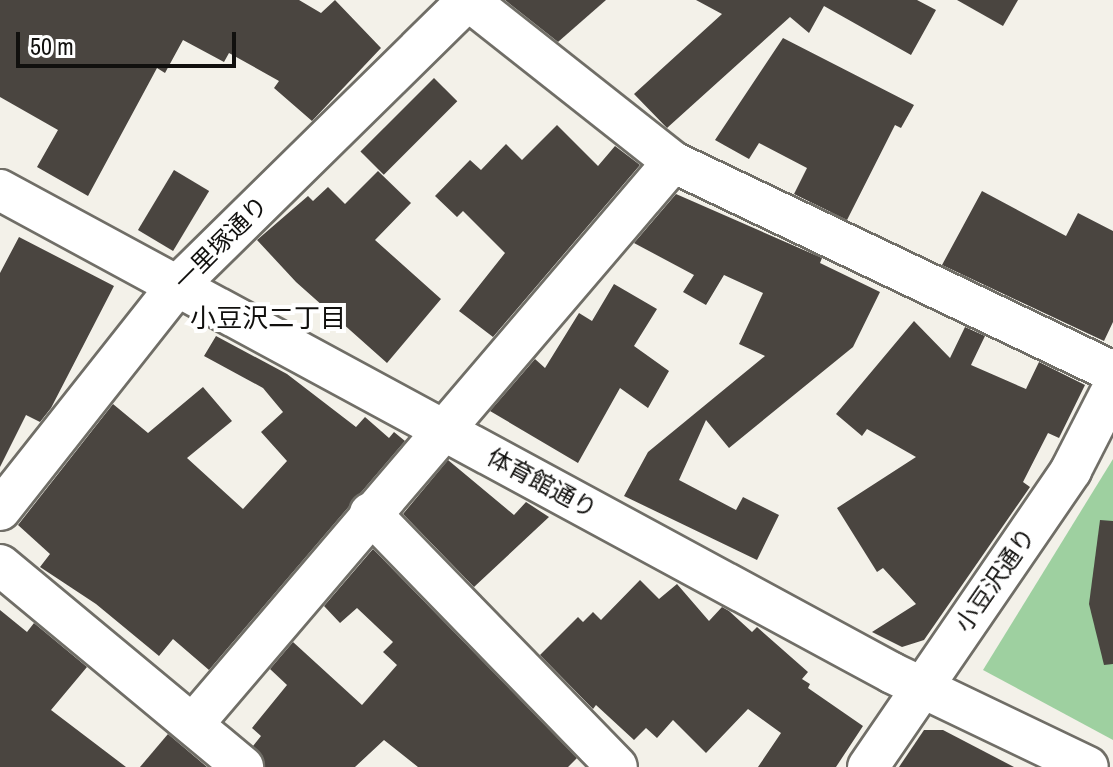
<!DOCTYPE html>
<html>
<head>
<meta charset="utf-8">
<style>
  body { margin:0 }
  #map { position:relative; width:1113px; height:767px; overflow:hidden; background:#f3f1e9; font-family:"Archivo Narrow","Noto Sans JP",sans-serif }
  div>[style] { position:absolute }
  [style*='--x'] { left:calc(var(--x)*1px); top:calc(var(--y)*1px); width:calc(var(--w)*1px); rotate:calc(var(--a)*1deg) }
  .green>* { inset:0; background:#9ed0a0 }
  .building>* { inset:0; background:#4a4540; transform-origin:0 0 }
  .roads { filter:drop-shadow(2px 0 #706e67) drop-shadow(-2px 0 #706e67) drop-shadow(0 2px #706e67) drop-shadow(0 -2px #706e67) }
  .minor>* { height:40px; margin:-20px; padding:0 20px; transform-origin:20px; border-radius:20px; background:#fff }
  span { translate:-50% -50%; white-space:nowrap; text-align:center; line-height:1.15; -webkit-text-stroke:8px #fff; paint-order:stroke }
  .street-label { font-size:24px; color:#11100e }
  .neighbourhood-label { font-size:26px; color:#11100e }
  .scale { position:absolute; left:16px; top:32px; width:220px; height:36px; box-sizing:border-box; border:4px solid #11100e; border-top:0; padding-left:10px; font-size:24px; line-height:28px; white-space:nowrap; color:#11100e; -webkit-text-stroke:6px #fff; paint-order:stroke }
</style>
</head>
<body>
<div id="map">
  <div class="green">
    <i style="clip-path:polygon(1113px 459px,1113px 740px,983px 670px)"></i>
  </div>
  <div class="building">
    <i style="clip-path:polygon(0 0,299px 0,321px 13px,335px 0,381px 48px,312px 121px,274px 88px,279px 81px,229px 53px,224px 62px,183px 40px,165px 73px,157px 68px,88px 196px,37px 167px,58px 130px,0 97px)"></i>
    <i style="clip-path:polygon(505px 0,606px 0,558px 42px)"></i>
    <i style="clip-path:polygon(696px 0,917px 0,936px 10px,911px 55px,824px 6px,809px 33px,790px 17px,667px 128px,634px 94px,722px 14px)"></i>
    <i style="clip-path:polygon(957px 0,1018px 0,1003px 26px)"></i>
    <i style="clip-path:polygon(783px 38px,914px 105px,901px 128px,895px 125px,847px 220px,794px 194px,807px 168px,759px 143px,749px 159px,715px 140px)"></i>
    <i style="left:434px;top:78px;width:33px;height:104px;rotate:45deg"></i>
    <i style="clip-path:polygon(557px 125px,598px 166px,615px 146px,640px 165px,493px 337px,459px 311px,505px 253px,463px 211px,457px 217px,435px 196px,470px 160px,481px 170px,506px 144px,522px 160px)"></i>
    <i style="left:174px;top:170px;width:41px;height:70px;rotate:31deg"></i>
    <i style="clip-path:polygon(378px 171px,411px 203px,375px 240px,441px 299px,387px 363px,296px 282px,257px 240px,308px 196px,313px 201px,328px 187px,345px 204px)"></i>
    <i style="clip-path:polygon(982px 191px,1066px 236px,1078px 213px,1113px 231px,1113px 322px,1104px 341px,942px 265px)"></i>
    <i style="clip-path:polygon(676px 194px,822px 258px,820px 263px,880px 292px,853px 347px,729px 448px,706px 420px,679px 480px,736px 510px,743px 497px,779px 515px,757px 560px,624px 496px,648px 452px,765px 356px,739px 344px,763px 293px,724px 275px,706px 305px,683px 292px,694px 275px,634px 243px)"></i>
    <i style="clip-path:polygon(19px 237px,114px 286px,51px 408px,40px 422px,26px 415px,0 467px,0 273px)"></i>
    <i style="clip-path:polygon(614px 284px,657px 309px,634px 346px,669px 371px,648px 408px,620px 388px,578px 463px,490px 411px,535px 359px,545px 368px,579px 313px,592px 321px)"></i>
    <i style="clip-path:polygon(914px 321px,950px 358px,965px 327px,985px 336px,971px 365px,1026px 389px,1039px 362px,1085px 385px,1059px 438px,1048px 433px,1023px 482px,1030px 487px,924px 640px,902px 647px,872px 632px,916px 604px,883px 568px,877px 572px,837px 508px,916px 457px,867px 429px,862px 436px,836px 414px)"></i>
    <i style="clip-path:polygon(216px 336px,287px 374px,356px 427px,365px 417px,389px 438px,394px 432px,405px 441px,209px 670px,173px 639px,159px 656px,96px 604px,40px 567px,50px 554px,18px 525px,113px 404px,148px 433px,203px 387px,232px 421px,187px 458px,243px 509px,287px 461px,261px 432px,283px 412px,263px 388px,204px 356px)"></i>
    <i style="clip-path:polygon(448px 460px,514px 515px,526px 502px,549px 517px,474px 587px,403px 514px)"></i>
    <i style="clip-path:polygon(1100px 520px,1113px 521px,1113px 664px,1104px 665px,1089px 604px)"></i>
    <i style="clip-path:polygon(373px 549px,577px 758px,568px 767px,418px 767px,384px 740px,355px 767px,265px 767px,253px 746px,261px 736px,252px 728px,287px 685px,270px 669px,293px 642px,362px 705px,397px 665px,383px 652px,393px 642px,357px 608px,340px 623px,324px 606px)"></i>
    <i style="clip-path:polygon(640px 580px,659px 599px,677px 584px,709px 621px,722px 607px,729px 611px,752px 632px,757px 627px,808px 672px,802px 679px,810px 684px,808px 688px,863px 726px,836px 767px,758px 767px,781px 733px,748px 709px,706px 753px,673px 720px,657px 738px,646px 728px,634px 740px,596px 705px,593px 709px,540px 655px,578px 617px,583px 622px,593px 612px,601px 620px)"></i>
    <i style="clip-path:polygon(0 610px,27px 632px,34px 623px,87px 667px,51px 710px,126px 767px,0 767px)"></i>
    <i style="clip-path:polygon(924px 730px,943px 730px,1014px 767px,899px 767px)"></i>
    <i style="clip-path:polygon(168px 734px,207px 767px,140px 767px)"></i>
  </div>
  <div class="roads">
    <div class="minor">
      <i style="--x:468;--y:0;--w:261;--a:38.3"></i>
      <i style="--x:673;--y:162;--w:488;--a:25.5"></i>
      <i style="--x:0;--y:190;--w:1014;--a:28.43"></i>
      <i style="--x:892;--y:673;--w:217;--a:25.6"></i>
      <i style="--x:0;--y:510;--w:285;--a:-51.7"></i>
      <i style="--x:177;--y:286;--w:408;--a:-44.5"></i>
      <i style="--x:370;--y:513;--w:354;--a:45.8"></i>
      <i style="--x:0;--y:565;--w:316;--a:39.7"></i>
      <i style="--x:193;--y:724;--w:739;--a:-49.5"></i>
      <i style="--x:868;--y:767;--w:360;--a:-55.6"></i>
      <i style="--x:1071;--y:470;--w:92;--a:-62.9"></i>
    </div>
  </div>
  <div class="street-label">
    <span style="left:221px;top:243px;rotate:-45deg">一里塚通り</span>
    <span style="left:542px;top:483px;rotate:28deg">体育館通り</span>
    <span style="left:995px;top:580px;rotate:-55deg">小豆沢通り</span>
  </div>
  <div class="neighbourhood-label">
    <span style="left:268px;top:318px">小豆沢二丁目</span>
  </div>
  <div class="scale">50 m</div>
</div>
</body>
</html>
